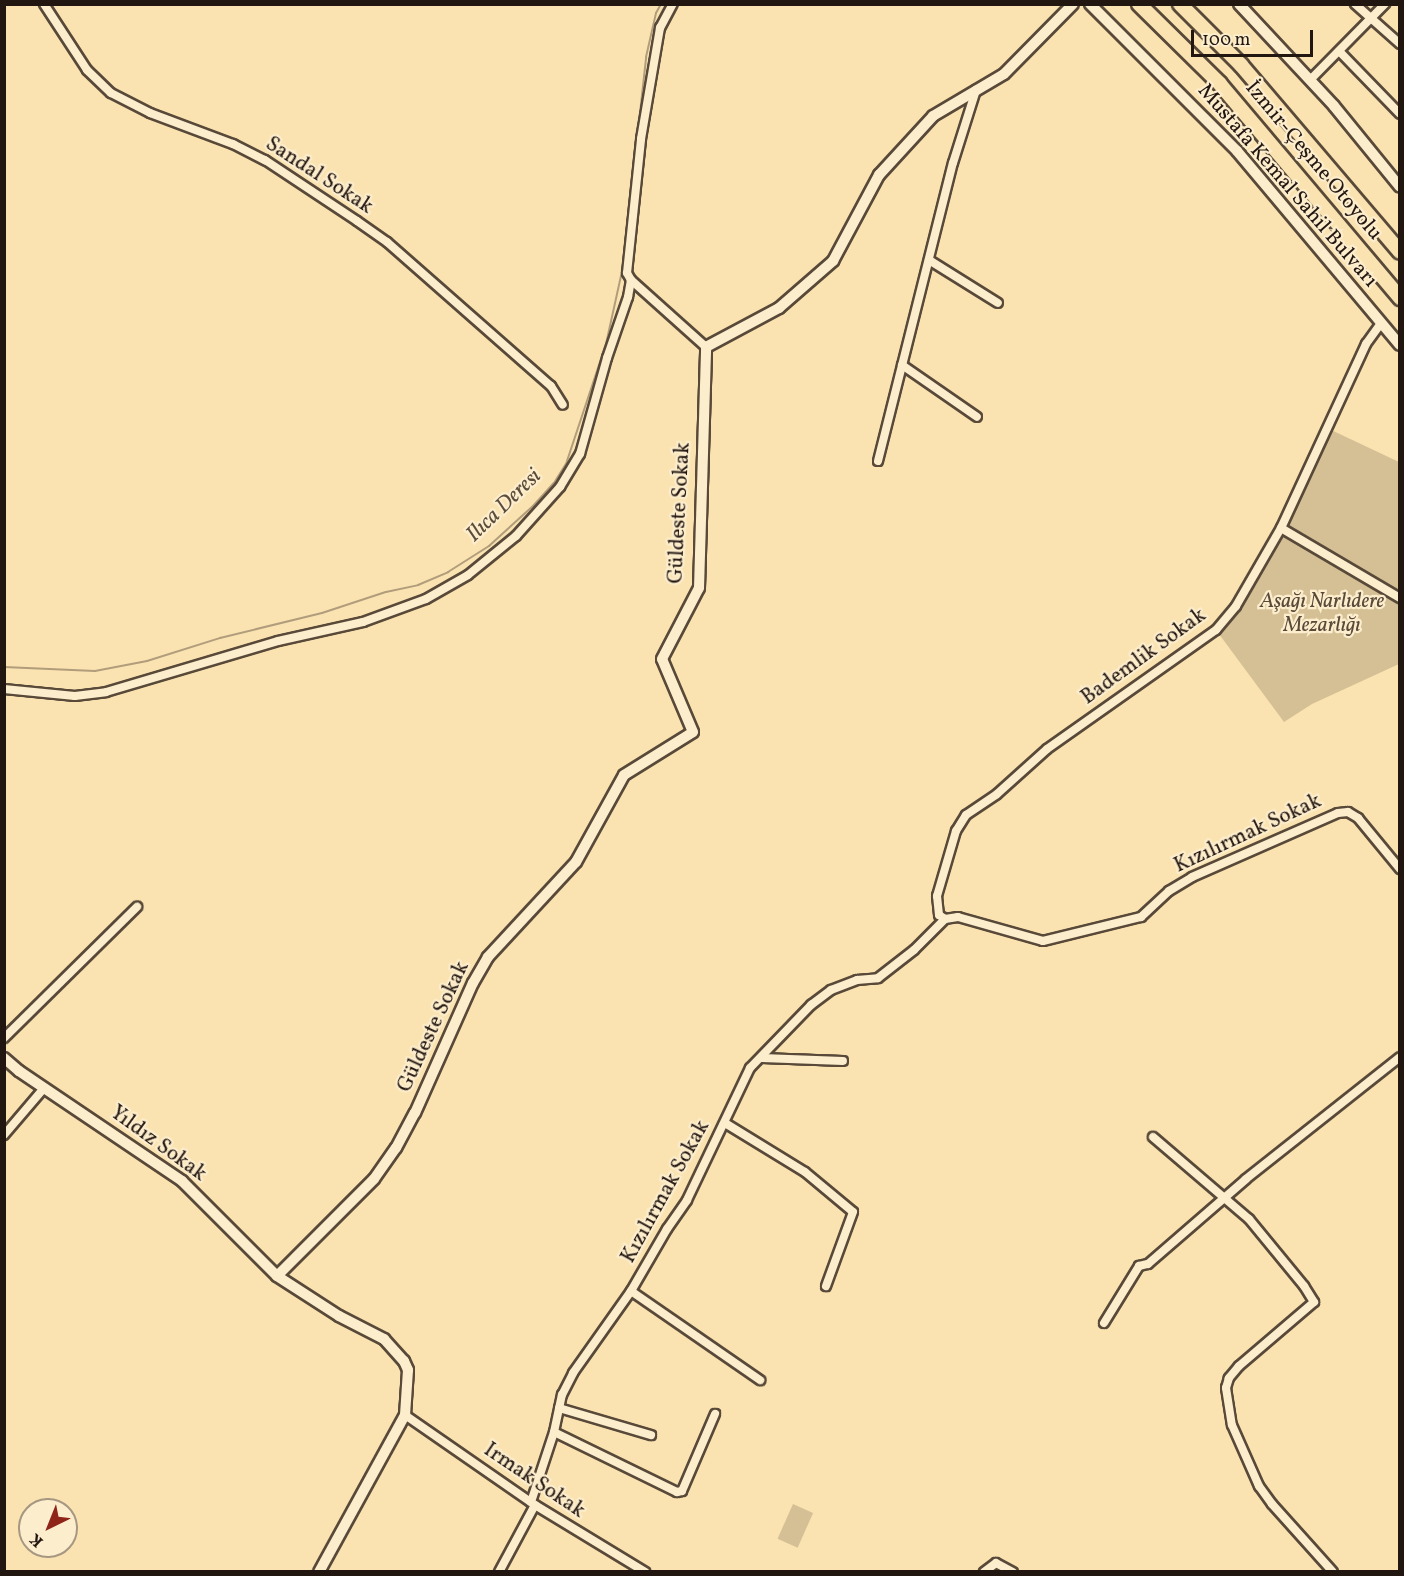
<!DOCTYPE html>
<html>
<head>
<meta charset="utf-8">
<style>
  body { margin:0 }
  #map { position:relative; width:1404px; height:1576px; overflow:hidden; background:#fae3b1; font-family:Vollkorn,serif }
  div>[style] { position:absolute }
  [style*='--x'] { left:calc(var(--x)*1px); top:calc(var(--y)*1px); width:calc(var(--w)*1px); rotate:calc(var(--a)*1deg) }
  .green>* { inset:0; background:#d5c096; transform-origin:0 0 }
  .stream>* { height:2px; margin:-1px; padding:0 1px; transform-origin:1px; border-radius:1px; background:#b19d7b }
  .roads { filter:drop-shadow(2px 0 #584939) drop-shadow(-2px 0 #584939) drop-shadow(0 2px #584939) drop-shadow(0 -2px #584939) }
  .street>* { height:8px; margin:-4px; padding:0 4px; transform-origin:4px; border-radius:4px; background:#fcedcc }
  .secondary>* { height:10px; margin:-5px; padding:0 5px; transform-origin:5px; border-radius:5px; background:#fcedcc }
  .highway>* { height:14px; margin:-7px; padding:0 7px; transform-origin:7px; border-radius:7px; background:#fae3b1 }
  span { translate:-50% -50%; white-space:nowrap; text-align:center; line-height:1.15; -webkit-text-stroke:4.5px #fcedcc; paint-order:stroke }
  .street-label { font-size:21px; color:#221611 }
  .park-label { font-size:21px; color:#584939; font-style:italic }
  .water-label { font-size:22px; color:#5b4c3b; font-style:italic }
  .frame { position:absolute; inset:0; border:6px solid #221611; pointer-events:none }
  .north { position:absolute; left:18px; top:1498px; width:60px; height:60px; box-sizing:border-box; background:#fcedcc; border:2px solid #a59781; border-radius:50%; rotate:223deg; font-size:16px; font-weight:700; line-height:24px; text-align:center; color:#221611 }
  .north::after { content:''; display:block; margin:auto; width:21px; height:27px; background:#8f2418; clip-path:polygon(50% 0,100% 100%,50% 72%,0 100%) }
  .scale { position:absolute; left:1191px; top:30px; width:122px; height:27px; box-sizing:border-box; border:3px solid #221611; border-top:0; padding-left:8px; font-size:18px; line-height:21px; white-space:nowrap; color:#221611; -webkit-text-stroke:4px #fcedcc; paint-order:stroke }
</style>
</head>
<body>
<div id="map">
  <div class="green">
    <i style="clip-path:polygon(1327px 428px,1399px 462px,1399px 664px,1312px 704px,1284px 722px,1216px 630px,1261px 564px)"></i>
    <i style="left:793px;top:1504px;width:22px;height:38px;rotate:24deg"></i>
  </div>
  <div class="stream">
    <i style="--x:4;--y:667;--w:91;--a:2.5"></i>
    <i style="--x:95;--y:671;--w:53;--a:-10.9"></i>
    <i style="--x:147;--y:661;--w:77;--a:-17.5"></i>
    <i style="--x:220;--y:638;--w:105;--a:-13.8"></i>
    <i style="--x:322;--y:613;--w:67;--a:-18.2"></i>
    <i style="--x:386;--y:592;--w:33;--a:-12"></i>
    <i style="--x:418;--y:585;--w:33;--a:-23"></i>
    <i style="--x:448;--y:572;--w:49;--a:-32.4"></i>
    <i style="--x:489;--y:546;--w:59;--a:-42.3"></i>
    <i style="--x:533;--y:506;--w:31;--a:-48"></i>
    <i style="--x:554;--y:483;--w:22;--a:-58"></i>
    <i style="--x:566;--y:464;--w:126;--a:-71.6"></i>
    <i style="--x:606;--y:344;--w:79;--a:-77.6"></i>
    <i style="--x:623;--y:267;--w:211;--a:-83.7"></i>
    <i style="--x:646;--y:57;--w:45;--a:-77.2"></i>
    <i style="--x:656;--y:13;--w:10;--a:-61"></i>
  </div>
  <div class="roads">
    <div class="street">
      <i style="--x:44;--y:4;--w:79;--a:56.9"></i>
      <i style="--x:87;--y:70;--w:33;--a:44"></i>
      <i style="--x:111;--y:93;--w:44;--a:27.1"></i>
      <i style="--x:150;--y:113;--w:89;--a:20.5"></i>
      <i style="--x:233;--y:144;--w:36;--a:27"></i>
      <i style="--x:265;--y:160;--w:110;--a:33.5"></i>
      <i style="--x:357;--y:221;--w:37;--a:35"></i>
      <i style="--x:387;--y:242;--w:218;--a:41.3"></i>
      <i style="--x:551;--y:386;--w:22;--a:58"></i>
      <i style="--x:1355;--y:4;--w:60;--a:41.6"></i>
      <i style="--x:1340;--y:52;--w:86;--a:45.9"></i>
      <i style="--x:1310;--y:80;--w:107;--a:-45.4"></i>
      <i style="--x:929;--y:260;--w:81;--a:31.9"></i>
      <i style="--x:631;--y:280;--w:101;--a:41.8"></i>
      <i style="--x:902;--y:365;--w:91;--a:34.7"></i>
      <i style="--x:878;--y:461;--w:307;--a:-75.9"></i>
      <i style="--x:953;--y:163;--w:77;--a:-72.5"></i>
      <i style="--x:1281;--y:528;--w:138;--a:30.5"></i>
      <i style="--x:4;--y:689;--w:71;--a:5.6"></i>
      <i style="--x:75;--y:696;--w:31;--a:-7"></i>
      <i style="--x:106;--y:692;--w:179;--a:-16.5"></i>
      <i style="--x:278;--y:641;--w:87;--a:-12.6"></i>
      <i style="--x:363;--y:622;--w:67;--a:-20.1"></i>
      <i style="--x:426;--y:599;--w:48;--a:-29.7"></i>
      <i style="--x:468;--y:575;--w:62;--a:-39.1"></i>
      <i style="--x:516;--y:536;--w:66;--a:-48.1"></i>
      <i style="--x:560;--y:487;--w:39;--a:-59"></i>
      <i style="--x:580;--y:454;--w:100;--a:-74.3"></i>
      <i style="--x:607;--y:358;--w:65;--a:-71"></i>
      <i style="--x:628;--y:297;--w:17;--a:-80"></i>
      <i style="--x:631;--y:280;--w:8;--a:-120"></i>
      <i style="--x:627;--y:273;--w:135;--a:-84"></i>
      <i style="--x:641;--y:139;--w:113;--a:-80.3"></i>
      <i style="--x:660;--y:28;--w:27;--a:-62"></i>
      <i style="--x:945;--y:919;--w:7;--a:-146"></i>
      <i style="--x:939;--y:915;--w:19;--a:-96"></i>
      <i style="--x:937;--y:896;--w:68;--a:-73.7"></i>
      <i style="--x:956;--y:831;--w:19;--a:-58"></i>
      <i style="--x:966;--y:815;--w:37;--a:-34"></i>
      <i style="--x:997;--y:794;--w:67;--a:-42"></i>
      <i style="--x:1047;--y:749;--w:207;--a:-35.2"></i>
      <i style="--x:1216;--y:630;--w:31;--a:-50"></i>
      <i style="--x:1236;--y:606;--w:90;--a:-60"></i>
      <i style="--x:1281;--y:528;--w:203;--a:-65.2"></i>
      <i style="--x:1366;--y:344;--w:26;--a:-54"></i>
      <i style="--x:4;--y:1038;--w:187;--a:-44.6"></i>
      <i style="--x:762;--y:1058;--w:81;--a:2.1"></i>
      <i style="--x:725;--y:1123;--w:94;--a:31.5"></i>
      <i style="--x:805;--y:1172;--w:62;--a:39.8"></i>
      <i style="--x:853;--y:1212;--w:79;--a:110"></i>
      <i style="--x:4;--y:1135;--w:62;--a:-49.6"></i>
      <i style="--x:1153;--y:1137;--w:126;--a:40.5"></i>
      <i style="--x:1249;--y:1219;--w:87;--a:50.6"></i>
      <i style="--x:1304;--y:1286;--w:19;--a:58"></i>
      <i style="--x:1314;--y:1302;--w:99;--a:139.5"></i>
      <i style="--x:1239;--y:1366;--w:16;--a:130"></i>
      <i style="--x:1229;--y:1378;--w:10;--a:107"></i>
      <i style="--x:1226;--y:1388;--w:37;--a:81"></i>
      <i style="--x:1232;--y:1425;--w:67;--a:66.1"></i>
      <i style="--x:1259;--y:1486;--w:22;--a:54"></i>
      <i style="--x:1272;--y:1504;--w:91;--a:48.1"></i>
      <i style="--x:631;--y:1291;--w:157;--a:34.6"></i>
      <i style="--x:1104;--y:1323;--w:67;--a:-58.4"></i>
      <i style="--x:1139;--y:1266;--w:9;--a:-13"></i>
      <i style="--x:1148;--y:1264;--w:130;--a:-40.9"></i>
      <i style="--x:1246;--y:1179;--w:196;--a:-38.4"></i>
      <i style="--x:559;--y:1408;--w:96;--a:16.4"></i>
      <i style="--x:405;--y:1415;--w:158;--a:34.7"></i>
      <i style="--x:535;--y:1505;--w:129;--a:31.3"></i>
      <i style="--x:554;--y:1432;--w:137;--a:26"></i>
      <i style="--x:677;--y:1492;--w:5;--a:-11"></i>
      <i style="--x:682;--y:1491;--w:84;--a:-66.8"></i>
      <i style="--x:531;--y:1502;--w:74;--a:-71.8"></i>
      <i style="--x:554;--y:1432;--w:38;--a:-78"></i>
      <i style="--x:562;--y:1395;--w:25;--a:-63"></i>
      <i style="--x:573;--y:1373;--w:100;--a:-54.7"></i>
      <i style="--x:631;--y:1291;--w:72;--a:-59.9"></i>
      <i style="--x:667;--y:1229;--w:35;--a:-55"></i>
      <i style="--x:687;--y:1200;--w:146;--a:-64.5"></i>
      <i style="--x:750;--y:1068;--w:88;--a:-45.9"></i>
      <i style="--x:811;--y:1005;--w:25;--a:-37"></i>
      <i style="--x:831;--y:990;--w:28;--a:-21"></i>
      <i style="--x:857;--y:980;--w:21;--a:-5"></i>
      <i style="--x:878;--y:978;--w:46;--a:-37.9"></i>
      <i style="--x:914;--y:950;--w:44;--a:-45"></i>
      <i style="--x:945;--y:919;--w:13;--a:-9"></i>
      <i style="--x:958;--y:917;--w:88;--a:15.8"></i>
      <i style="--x:1043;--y:941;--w:101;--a:-13.8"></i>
      <i style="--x:1141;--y:917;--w:38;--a:-43"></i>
      <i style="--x:1169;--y:891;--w:27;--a:-31"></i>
      <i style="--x:1192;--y:877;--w:159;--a:-23.7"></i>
      <i style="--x:1338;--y:813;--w:10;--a:-6"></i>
      <i style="--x:1348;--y:812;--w:12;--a:31"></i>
      <i style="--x:1358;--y:818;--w:66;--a:50.5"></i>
      <i style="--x:499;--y:1572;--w:76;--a:-61.8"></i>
      <i style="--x:984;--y:1572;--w:15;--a:-37"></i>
      <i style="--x:996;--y:1563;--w:19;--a:28"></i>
    </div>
    <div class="secondary">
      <i style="--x:1090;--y:4;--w:208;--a:45"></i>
      <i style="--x:1237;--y:151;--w:253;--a:50"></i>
      <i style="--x:1239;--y:4;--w:139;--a:47"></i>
      <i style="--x:1334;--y:106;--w:104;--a:50.8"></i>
      <i style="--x:4;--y:1058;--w:20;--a:41"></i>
      <i style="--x:19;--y:1071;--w:197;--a:34"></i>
      <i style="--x:182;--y:1181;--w:134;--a:45"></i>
      <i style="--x:277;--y:1276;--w:74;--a:32.8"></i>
      <i style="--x:339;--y:1316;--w:51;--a:27.1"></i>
      <i style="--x:384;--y:1339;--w:30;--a:48"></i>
      <i style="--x:404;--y:1361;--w:10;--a:66"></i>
      <i style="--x:408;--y:1370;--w:45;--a:93.8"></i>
      <i style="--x:405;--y:1415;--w:179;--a:118.7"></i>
      <i style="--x:277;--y:1276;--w:137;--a:-45"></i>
      <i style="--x:374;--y:1179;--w:38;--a:-55"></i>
      <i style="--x:396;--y:1148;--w:40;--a:-62"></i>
      <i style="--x:415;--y:1113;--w:142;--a:-66"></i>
      <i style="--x:473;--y:983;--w:30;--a:-60"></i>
      <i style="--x:488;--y:957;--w:129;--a:-47.2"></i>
      <i style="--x:576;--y:862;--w:99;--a:-61.1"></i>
      <i style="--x:624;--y:775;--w:81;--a:-31.9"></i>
      <i style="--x:693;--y:732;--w:79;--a:-113"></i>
      <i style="--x:662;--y:659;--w:80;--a:-62.5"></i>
      <i style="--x:699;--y:588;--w:241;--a:-88.3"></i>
      <i style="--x:706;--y:347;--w:83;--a:-28.1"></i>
      <i style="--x:779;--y:308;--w:72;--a:-41"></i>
      <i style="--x:833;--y:261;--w:98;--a:-61.9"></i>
      <i style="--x:879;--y:175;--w:80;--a:-47.5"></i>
      <i style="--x:933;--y:116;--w:82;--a:-30.6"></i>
      <i style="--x:1004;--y:74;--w:98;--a:-45.4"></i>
    </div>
    <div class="highway">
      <i style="--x:1139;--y:4;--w:114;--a:44.6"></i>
      <i style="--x:1220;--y:84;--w:280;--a:49.9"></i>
      <i style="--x:1180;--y:4;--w:86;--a:45"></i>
      <i style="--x:1241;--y:65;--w:245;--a:49.6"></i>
    </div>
  </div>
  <div class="street-label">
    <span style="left:1313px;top:161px;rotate:50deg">İzmir-Çeşme Otoyolu</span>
    <span style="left:319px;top:176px;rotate:33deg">Sandal Sokak</span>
    <span style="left:1287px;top:186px;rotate:49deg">Mustafa Kemal Sahil Bulvarı</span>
    <span style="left:680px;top:513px;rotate:-87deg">Güldeste Sokak</span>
    <span style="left:1144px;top:657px;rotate:-36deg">Bademlik Sokak</span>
    <span style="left:1248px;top:834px;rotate:-25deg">Kızılırmak Sokak</span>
    <span style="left:434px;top:1027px;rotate:-65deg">Güldeste Sokak</span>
    <span style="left:158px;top:1144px;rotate:36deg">Yıldız Sokak</span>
    <span style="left:666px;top:1192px;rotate:-61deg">Kızılırmak Sokak</span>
    <span style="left:534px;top:1481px;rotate:34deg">Irmak Sokak</span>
  </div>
  <div class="park-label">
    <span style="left:1322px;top:614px">Aşağı Narlıdere<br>Mezarlığı</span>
  </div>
  <div class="water-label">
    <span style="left:504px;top:506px;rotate:-44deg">Ilıca Deresi</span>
  </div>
  <div class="frame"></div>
  <div class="north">K</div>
  <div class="scale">100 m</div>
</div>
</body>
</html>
